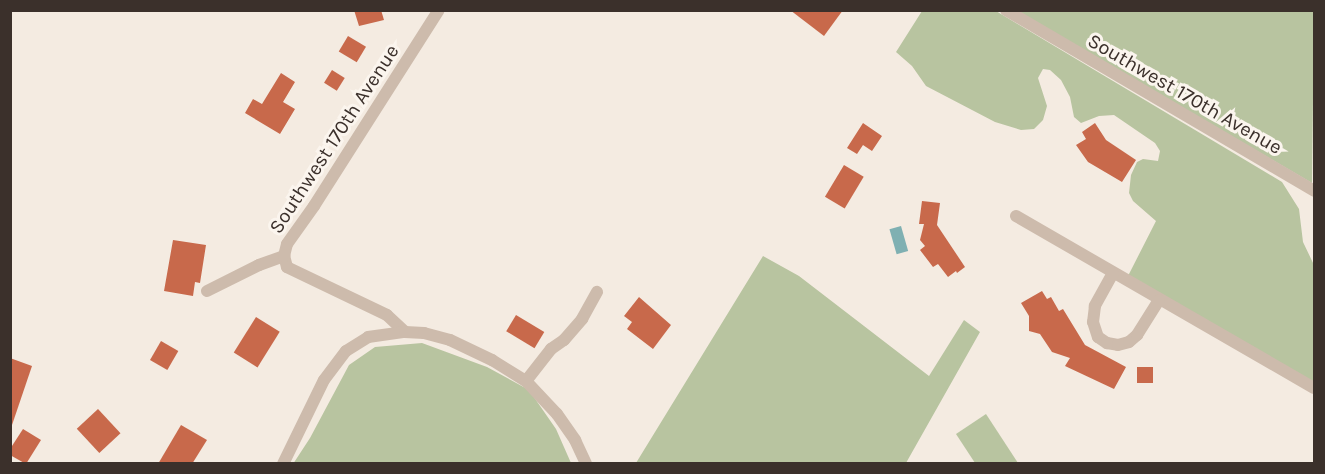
<!DOCTYPE html>
<html>
<head>
<meta charset="utf-8">
<style>
  body { margin:0 }
  #map { position:relative; width:1325px; height:474px; overflow:hidden; background:#f4ebe1; font-family:Karla,sans-serif }
  div>[style] { position:absolute }
  [style*='--x'] { left:calc(var(--x)*1px); top:calc(var(--y)*1px); width:calc(var(--w)*1px); rotate:calc(var(--a)*1deg) }
  .green>* { inset:0; background:#b8c4a0 }
  .water>* { inset:0; background:#7fb0b2; transform-origin:0 0 }
  .building>* { inset:0; background:#c8694b; transform-origin:0 0 }
  .minor>* { height:12px; margin:-6px; padding:0 6px; transform-origin:6px; border-radius:6px; background:#cdbbac }
  span { translate:-50% -50%; white-space:nowrap; text-align:center; line-height:1.15; -webkit-text-stroke:6px #fbf5ee; paint-order:stroke }
  .street-label { font-size:20px; color:#3b302b }
  .frame { position:absolute; inset:0; border:12px solid #3b302b; pointer-events:none }
</style>
</head>
<body>
<div id="map">
  <div class="green">
    <i style="clip-path:polygon(922px 11px,996px 11px,1282px 182px,1299px 209px,1303px 242px,1314px 265px,1314px 388px,1128px 276px,1156px 221px,1133px 201px,1129px 193px,1131px 175px,1137px 162px,1143px 159px,1158px 161px,1160px 151px,1155px 143px,1114px 115px,1099px 116px,1081px 123px,1074px 117px,1070px 97px,1061px 80px,1050px 70px,1043px 69px,1038px 78px,1047px 106px,1043px 120px,1034px 129px,1021px 130px,995px 122px,926px 86px,912px 66px,896px 52px)"></i>
    <i style="clip-path:polygon(1016px 11px,1314px 11px,1312px 183px)"></i>
    <i style="clip-path:polygon(763px 256px,799px 276px,929px 376px,964px 320px,980px 332px,906px 463px,636px 463px)"></i>
    <i style="clip-path:polygon(422px 343px,487px 367px,529px 390px,556px 429px,571px 463px,293px 464px,310px 438px,349px 365px,375px 347px)"></i>
    <i style="clip-path:polygon(986px 414px,1018px 463px,975px 463px,956px 434px)"></i>
  </div>
  <div class="water">
    <i style="left:901px;top:226px;width:26px;height:12px;rotate:74deg"></i>
  </div>
  <div class="building">
    <i style="clip-path:polygon(354px 10px,381px 10px,384px 20px,359px 26px)"></i>
    <i style="clip-path:polygon(790px 10px,843px 10px,824px 36px)"></i>
    <i style="left:348px;top:36px;width:21px;height:18px;rotate:31deg"></i>
    <i style="left:332px;top:70px;width:15px;height:15px;rotate:32deg"></i>
    <i style="clip-path:polygon(281px 73px,295px 82px,283px 102px,295px 109px,280px 134px,245px 113px,253px 99px,262px 104px)"></i>
    <i style="clip-path:polygon(863px 123px,882px 136px,872px 151px,863px 145px,857px 154px,847px 148px)"></i>
    <i style="clip-path:polygon(1095px 123px,1106px 140px,1136px 160px,1122px 182px,1088px 162px,1076px 145px,1086px 139px,1082px 132px)"></i>
    <i style="left:844px;top:165px;width:23px;height:37px;rotate:31deg"></i>
    <i style="clip-path:polygon(922px 201px,940px 203px,937px 225px,965px 267px,957px 273px,956px 271px,948px 277px,938px 264px,933px 267px,920px 250px,925px 246px,920px 240px,924px 224px,919px 224px)"></i>
    <i style="clip-path:polygon(173px 240px,206px 245px,200px 283px,195px 282px,193px 296px,164px 291px)"></i>
    <i style="clip-path:polygon(1042px 291px,1047px 299px,1051px 297px,1059px 311px,1063px 309px,1085px 345px,1126px 367px,1114px 389px,1065px 366px,1070px 358px,1052px 352px,1040px 334px,1029px 331px,1029px 316px,1021px 303px)"></i>
    <i style="clip-path:polygon(639px 297px,671px 325px,653px 349px,627px 329px,632px 322px,624px 316px)"></i>
    <i style="left:516px;top:315px;width:33px;height:19px;rotate:31deg"></i>
    <i style="left:256px;top:317px;width:28px;height:42px;rotate:32deg"></i>
    <i style="left:161px;top:341px;width:20px;height:22px;rotate:30deg"></i>
    <i style="clip-path:polygon(10px 358px,32px 366px,12px 425px,10px 425px)"></i>
    <i style="left:1137px;top:367px;width:16px;height:16px"></i>
    <i style="left:98px;top:409px;width:33px;height:29px;rotate:47deg"></i>
    <i style="clip-path:polygon(181px 425px,207px 440px,192px 464px,158px 464px)"></i>
    <i style="clip-path:polygon(23px 429px,41px 440px,26px 464px,10px 455px,10px 449px)"></i>
  </div>
  <div class="minor">
    <i style="--x:1006;--y:10;--w:357;--a:30.4"></i>
    <i style="--x:1016;--y:216;--w:344;--a:30"></i>
    <i style="--x:1113;--y:273;--w:38;--a:119"></i>
    <i style="--x:1095;--y:306;--w:16;--a:97"></i>
    <i style="--x:1093;--y:322;--w:16;--a:72"></i>
    <i style="--x:1098;--y:337;--w:11;--a:34"></i>
    <i style="--x:1107;--y:343;--w:11;--a:10"></i>
    <i style="--x:1118;--y:345;--w:11;--a:-15"></i>
    <i style="--x:1129;--y:342;--w:11;--a:-41"></i>
    <i style="--x:1137;--y:335;--w:41;--a:-57.8"></i>
    <i style="--x:207;--y:291;--w:58;--a:-26.6"></i>
    <i style="--x:259;--y:265;--w:27;--a:-20"></i>
    <i style="--x:405;--y:332;--w:25;--a:-137"></i>
    <i style="--x:387;--y:315;--w:111;--a:-154.4"></i>
    <i style="--x:287;--y:267;--w:11;--a:-105"></i>
    <i style="--x:284;--y:256;--w:12;--a:-76"></i>
    <i style="--x:287;--y:244;--w:47;--a:-54.6"></i>
    <i style="--x:314;--y:206;--w:232;--a:-57.5"></i>
    <i style="--x:526;--y:381;--w:41;--a:-52"></i>
    <i style="--x:551;--y:349;--w:16;--a:-35"></i>
    <i style="--x:564;--y:340;--w:28;--a:-49"></i>
    <i style="--x:582;--y:319;--w:31;--a:-61"></i>
    <i style="--x:283;--y:464;--w:93;--a:-64"></i>
    <i style="--x:324;--y:380;--w:36;--a:-53"></i>
    <i style="--x:346;--y:351;--w:26;--a:-32"></i>
    <i style="--x:368;--y:337;--w:37;--a:-8"></i>
    <i style="--x:405;--y:332;--w:19;--a:3"></i>
    <i style="--x:424;--y:333;--w:27;--a:15"></i>
    <i style="--x:450;--y:340;--w:47;--a:25.5"></i>
    <i style="--x:492;--y:360;--w:40;--a:32"></i>
    <i style="--x:526;--y:381;--w:45;--a:46.8"></i>
    <i style="--x:557;--y:414;--w:32;--a:55"></i>
    <i style="--x:575;--y:440;--w:26;--a:65"></i>
  </div>
  <div class="street-label">
    <span style="left:1185px;top:94px;rotate:30deg">Southwest 170th Avenue</span>
    <span style="left:334px;top:139px;rotate:-57deg">Southwest 170th Avenue</span>
  </div>
  <div class="frame"></div>
</div>
</body>
</html>
